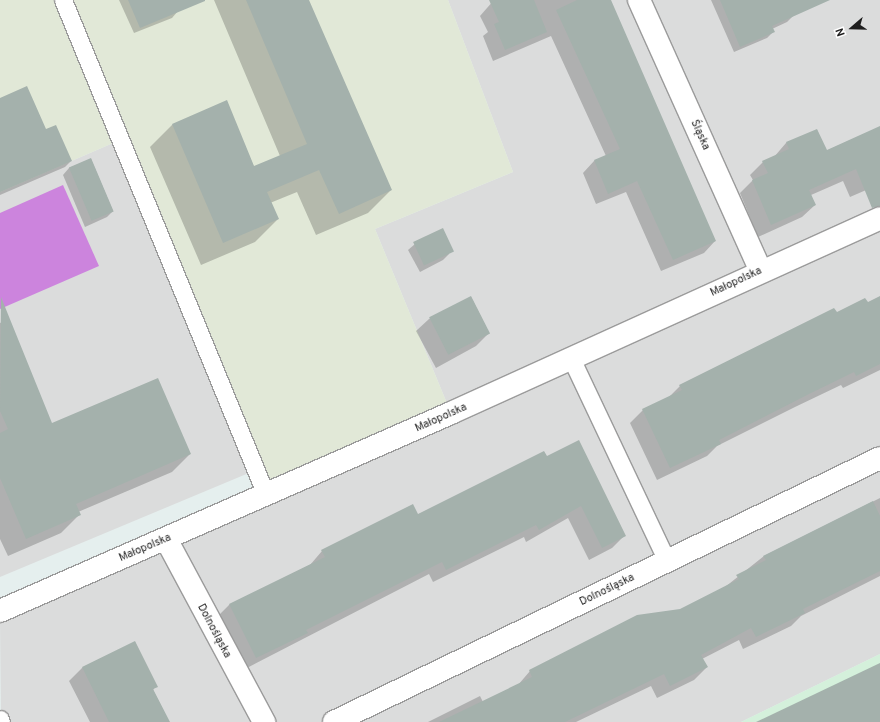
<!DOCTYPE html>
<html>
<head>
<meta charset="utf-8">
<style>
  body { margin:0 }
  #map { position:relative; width:880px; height:722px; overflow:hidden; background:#e5efee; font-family:Overpass,sans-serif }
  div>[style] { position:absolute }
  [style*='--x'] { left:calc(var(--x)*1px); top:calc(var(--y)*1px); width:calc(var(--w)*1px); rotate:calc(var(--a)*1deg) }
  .residential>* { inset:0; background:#dbdcdc }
  .commercial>* { inset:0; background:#d4f0db }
  .industrial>* { inset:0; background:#e1e8d7 }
  .pitch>* { inset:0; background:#cc84dd }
  .shadow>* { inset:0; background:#0003 }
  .building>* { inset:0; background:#a4b1ac; transform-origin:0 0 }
  .roads { filter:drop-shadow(1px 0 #9b9b9b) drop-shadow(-1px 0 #9b9b9b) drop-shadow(0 1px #9b9b9b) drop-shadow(0 -1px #9b9b9b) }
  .lane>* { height:17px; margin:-8.5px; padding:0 8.5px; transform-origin:8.5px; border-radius:8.5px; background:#fff }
  .street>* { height:22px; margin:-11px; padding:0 11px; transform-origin:11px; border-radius:11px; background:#fff }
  span { translate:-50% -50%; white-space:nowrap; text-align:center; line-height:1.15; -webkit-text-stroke:3.5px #fff; paint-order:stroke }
  .street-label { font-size:11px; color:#1e1e1e }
  .north { position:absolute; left:832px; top:8px; width:40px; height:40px; -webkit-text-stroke:3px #fff; paint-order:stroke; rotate:250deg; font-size:11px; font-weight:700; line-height:16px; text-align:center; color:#1e1e1e }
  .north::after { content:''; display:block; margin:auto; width:14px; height:18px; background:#1e1e1e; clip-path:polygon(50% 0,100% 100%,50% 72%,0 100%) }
</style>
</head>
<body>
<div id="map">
  <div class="residential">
    <i style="clip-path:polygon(448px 0,880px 0,880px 654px,741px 722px,1px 722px,0 621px,451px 413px,375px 229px,513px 172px)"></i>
    <i style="clip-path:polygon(120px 140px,256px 470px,0 577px,0 192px)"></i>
  </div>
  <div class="commercial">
    <i style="clip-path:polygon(880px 654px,880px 722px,741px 722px)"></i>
  </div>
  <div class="industrial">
    <i style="clip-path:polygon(0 0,448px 0,513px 172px,375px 229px,451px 413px,266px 495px,120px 140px,0 192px)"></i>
  </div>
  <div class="pitch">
    <i style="clip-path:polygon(63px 185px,99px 266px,0 309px,0 213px)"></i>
  </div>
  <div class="shadow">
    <i style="clip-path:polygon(119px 0,173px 0,178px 11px,172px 18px,134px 33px)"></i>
    <i style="clip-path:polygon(214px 0,308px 0,391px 190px,368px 213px,316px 235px,297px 192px,270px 203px,278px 219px,255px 242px,201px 265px,150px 147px,172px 125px,226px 102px,254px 167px,280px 156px)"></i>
    <i style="clip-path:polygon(494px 0,610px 0,715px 241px,704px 253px,661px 271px,626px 192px,596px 204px,583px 173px,594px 161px,606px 156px,551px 36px,493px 61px,483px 36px,488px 32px,480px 16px)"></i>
    <i style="clip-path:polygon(711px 0,786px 0,793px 16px,787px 22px,772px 29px,774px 31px,767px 38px,734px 52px)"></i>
    <i style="clip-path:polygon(0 99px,46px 131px,71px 161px,65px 167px,0 195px)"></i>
    <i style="clip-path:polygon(880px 127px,880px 184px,850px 197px,843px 181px,811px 195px,815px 205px,802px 217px,758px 237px,740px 193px,753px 180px,750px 175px,763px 162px,774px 157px,786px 143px,817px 130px,826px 151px)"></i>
    <i style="clip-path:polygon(91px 159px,113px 211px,107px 217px,85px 227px,63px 175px,69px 168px)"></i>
    <i style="clip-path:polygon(415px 244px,449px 254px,443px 260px,420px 272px,408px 250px)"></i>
    <i style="clip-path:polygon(471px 297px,489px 333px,476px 346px,436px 368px,416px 331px,429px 319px)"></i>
    <i style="clip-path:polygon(868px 304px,880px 305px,880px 370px,843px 388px,841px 385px,795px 407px,717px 446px,707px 456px,657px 480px,630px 423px,643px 410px,668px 398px,680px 386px,837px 314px)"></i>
    <i style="clip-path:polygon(9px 319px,51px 424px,190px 454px,172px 472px,78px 512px,79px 515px,61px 533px,8px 556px,0 539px,0 323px)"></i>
    <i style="clip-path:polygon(547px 458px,625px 535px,612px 548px,589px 560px,568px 518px,526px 542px,524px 537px,433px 582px,429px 574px,243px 670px,216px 618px,229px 605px,310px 565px,322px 551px,417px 515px)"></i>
    <i style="clip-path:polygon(880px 498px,880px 576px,801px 616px,791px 626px,743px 649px,739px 640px,702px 659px,707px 667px,694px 680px,657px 698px,651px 686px,576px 722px,428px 722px,480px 696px,483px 702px,518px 685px,530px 671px,680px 610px,725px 587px,764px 556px)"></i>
    <i style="clip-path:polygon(135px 642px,156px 686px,153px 690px,169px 722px,90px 722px,69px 681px,82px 668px)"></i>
  </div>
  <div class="building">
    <i style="clip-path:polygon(128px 0,205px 0,205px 1px,140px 28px)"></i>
    <i style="clip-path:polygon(246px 0,309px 0,392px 190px,339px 214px,319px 170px,267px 192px,279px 219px,223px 243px,172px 124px,227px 100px,254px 166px,307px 144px)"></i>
    <i style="clip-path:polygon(489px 0,534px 0,547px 32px,505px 50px,494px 24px,499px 22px)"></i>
    <i style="clip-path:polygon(577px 0,611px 0,716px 241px,673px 260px,637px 181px,608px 194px,594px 160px,620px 149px,556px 10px)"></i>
    <i style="clip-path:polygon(720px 0,830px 0,772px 26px,775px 32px,740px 47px)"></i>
    <i style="clip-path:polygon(27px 86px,46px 129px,56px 125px,72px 161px,0 192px,0 98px)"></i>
    <i style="clip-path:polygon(880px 126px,880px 206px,872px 208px,856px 169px,809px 190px,816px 205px,771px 225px,752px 180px,768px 173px,762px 161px,789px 149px,786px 142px,817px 129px,827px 150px)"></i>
    <i style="left:91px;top:158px;width:58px;height:24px;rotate:67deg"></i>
    <i style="left:443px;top:228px;width:26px;height:33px;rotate:65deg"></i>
    <i style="left:471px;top:296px;width:42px;height:47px;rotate:63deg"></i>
    <i style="clip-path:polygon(880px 296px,880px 364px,856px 376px,854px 372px,809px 394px,719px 440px,721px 444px,670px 468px,642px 409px,682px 390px,679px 385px,834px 308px,837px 312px,865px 298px,868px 302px)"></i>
    <i style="clip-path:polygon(1px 297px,52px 423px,158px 378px,191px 454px,76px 504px,81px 515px,26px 539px,0 478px,0 433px,8px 429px,0 411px)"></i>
    <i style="clip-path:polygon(579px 440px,626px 536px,602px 548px,581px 506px,539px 530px,536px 525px,446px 570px,442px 562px,306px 630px,308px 633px,256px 658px,229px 604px,325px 557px,321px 550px,413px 504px,418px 514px,544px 451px,547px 456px)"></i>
    <i style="clip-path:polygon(873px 501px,880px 516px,880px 571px,803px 609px,805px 613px,756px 637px,751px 628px,701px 655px,708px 667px,670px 686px,664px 674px,565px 722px,439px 722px,532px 677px,529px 670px,637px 615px,680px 609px,739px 579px,736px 575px,766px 560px,763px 556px)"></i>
    <i style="clip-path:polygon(135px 641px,158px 687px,153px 689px,170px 722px,109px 722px,82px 667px)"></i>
    <i style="clip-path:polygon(880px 663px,880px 722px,756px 722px)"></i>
  </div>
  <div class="roads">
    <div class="lane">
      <i style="--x:63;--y:0;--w:535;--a:67.7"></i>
      <i style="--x:571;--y:358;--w:225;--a:64.7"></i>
      <i style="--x:0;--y:719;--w:3;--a:72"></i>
    </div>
    <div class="street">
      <i style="--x:639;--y:0;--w:297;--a:65.8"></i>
      <i style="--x:166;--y:539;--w:208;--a:61.8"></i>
      <i style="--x:0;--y:611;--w:493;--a:-23.7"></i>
      <i style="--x:451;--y:413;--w:471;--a:-24.4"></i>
      <i style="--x:334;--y:722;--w:606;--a:-25.8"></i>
    </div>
  </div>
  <div class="street-label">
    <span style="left:700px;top:135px;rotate:66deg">Śląska</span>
    <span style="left:736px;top:282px;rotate:-25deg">Małopolska</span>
    <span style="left:441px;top:418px;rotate:-24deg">Małopolska</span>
    <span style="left:145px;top:548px;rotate:-23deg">Małopolska</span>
    <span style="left:607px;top:590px;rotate:-26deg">Dolnośląska</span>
    <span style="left:214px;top:631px;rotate:62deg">Dolnośląska</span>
  </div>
  <div class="north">N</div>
</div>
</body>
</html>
